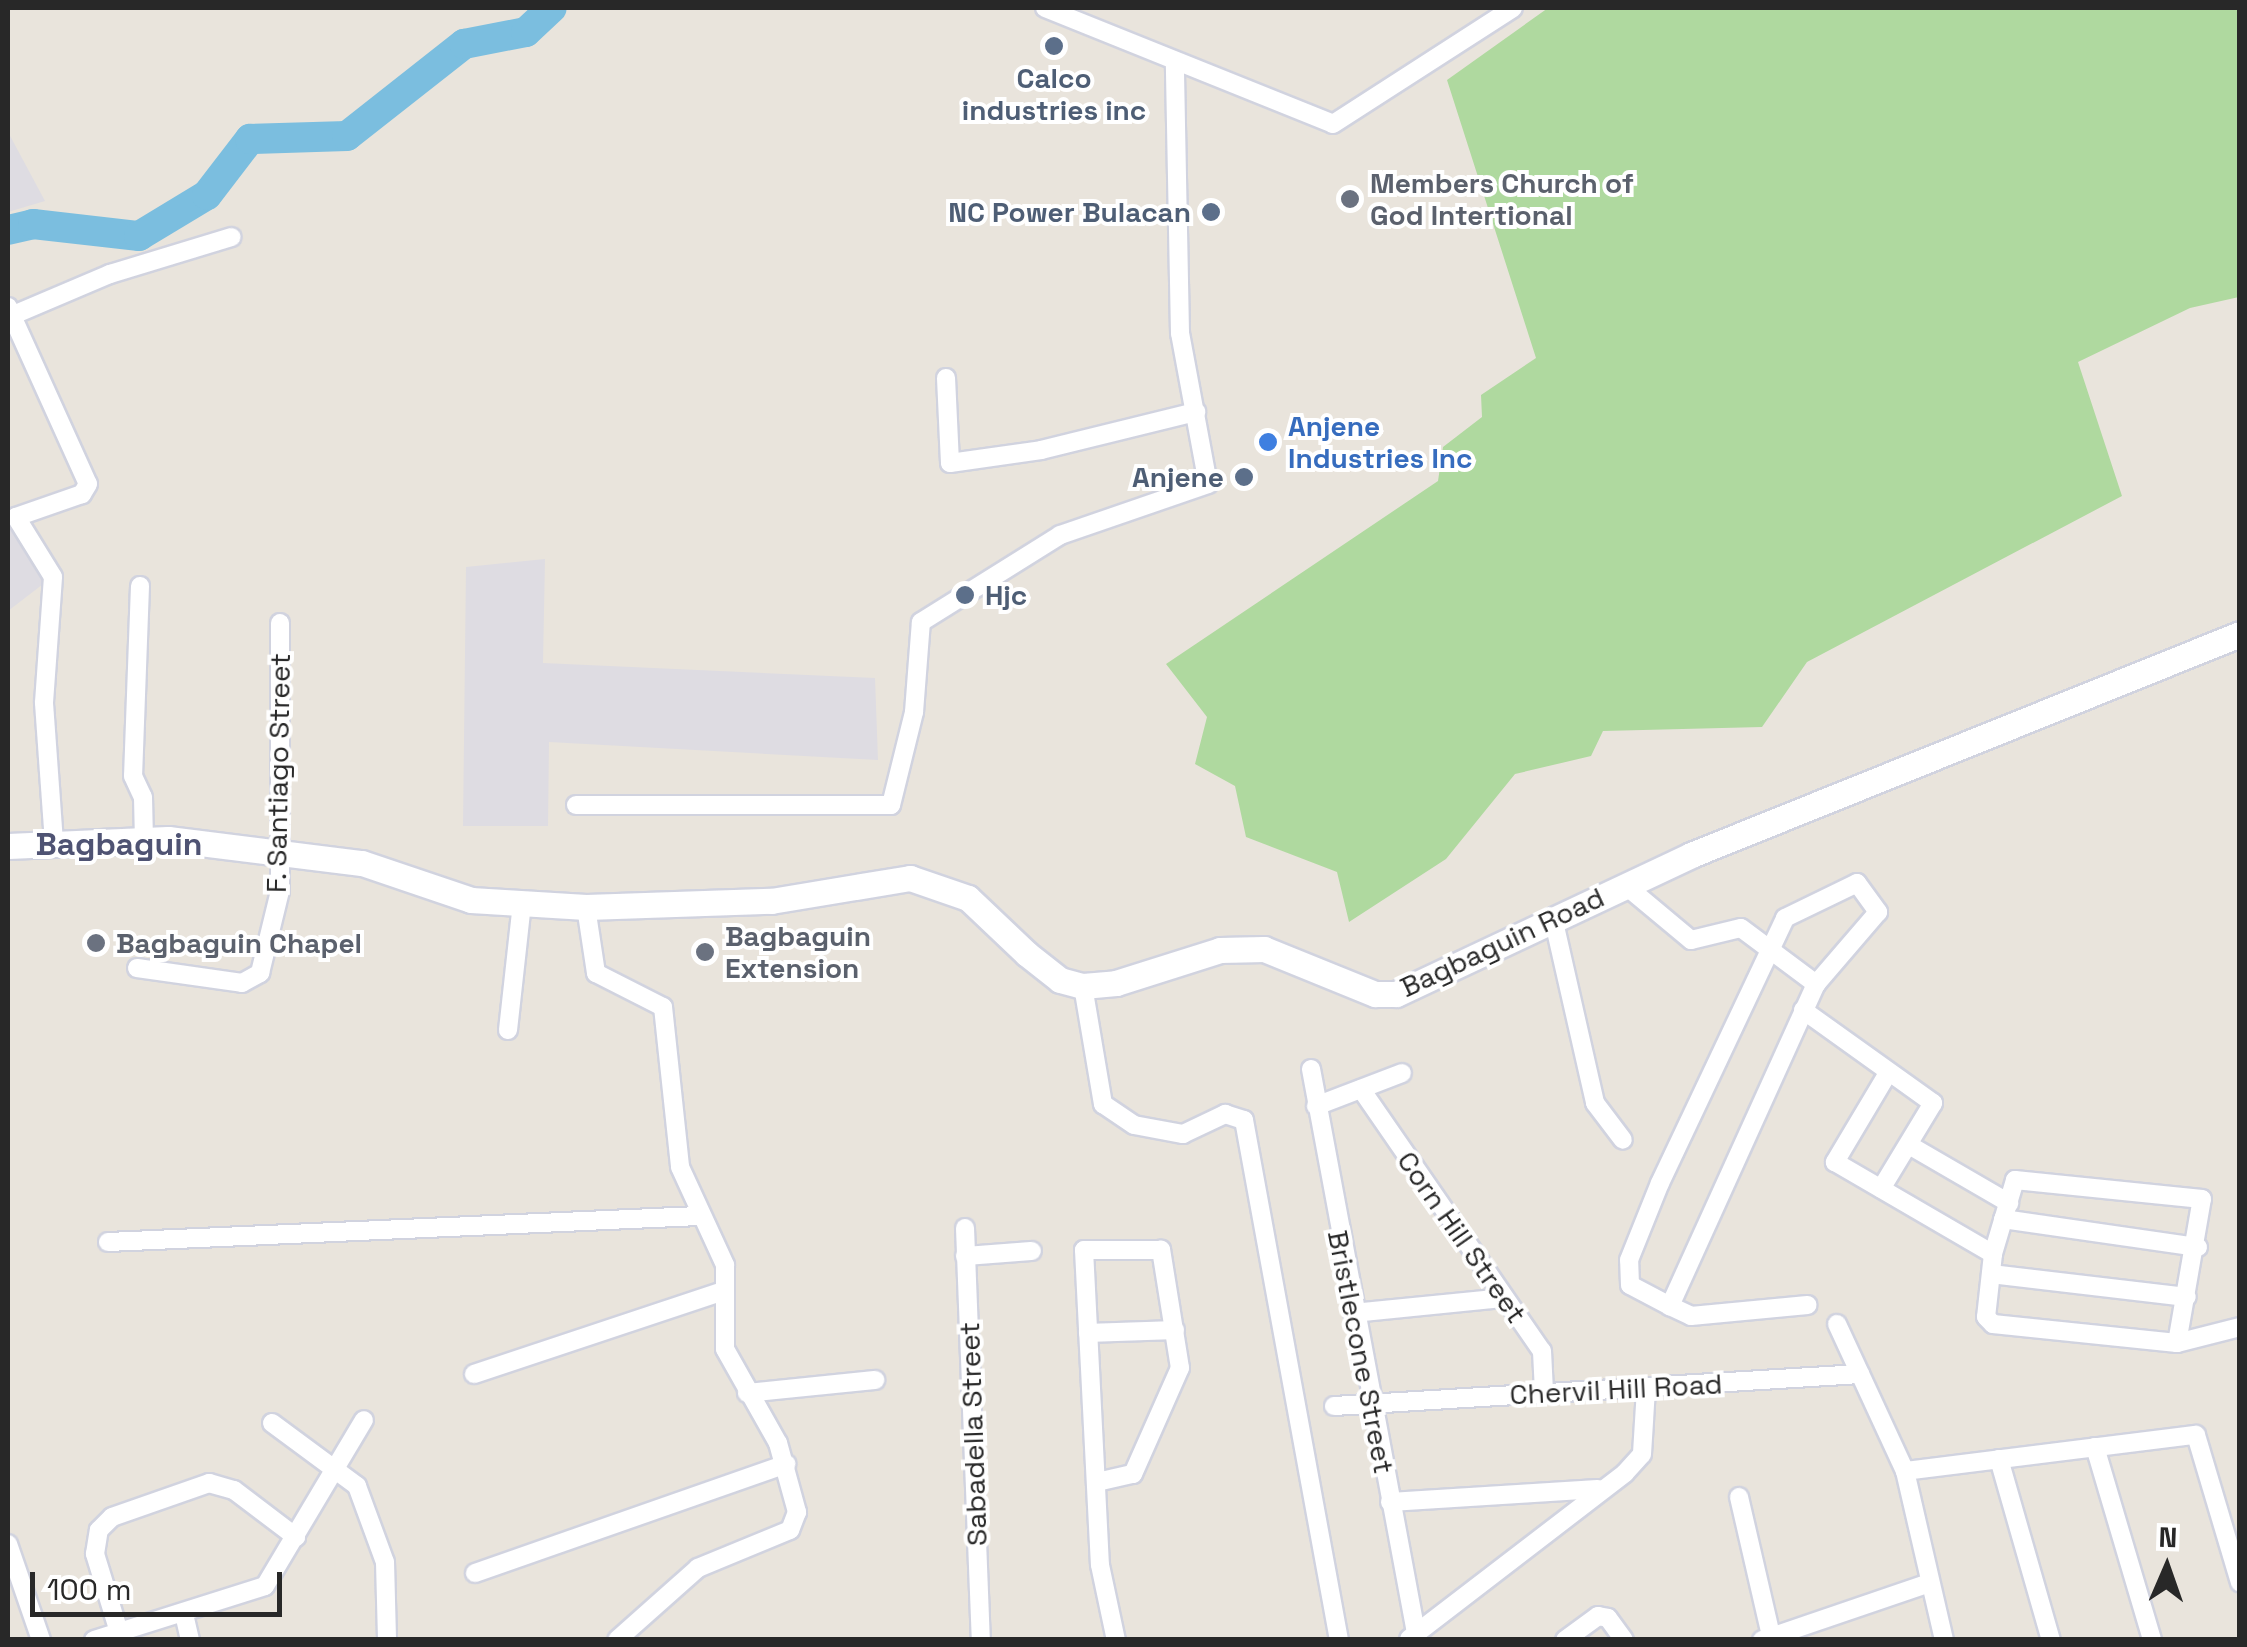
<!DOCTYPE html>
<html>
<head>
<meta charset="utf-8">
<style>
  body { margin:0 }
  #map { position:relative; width:2247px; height:1647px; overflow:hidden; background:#e9e4dc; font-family:"Space Grotesk",sans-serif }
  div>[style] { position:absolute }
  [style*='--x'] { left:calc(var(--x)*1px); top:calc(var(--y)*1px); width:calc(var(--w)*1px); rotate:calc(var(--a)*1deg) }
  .industrial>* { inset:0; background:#dedce2 }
  .green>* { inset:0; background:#afd99f }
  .river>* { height:30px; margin:-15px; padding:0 15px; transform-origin:15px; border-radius:15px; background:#7bbedf }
  .roads { filter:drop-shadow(2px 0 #d1d3df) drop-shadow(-2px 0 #d1d3df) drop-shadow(0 2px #d1d3df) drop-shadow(0 -2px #d1d3df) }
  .street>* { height:18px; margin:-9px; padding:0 9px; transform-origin:9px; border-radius:9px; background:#fff }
  .secondary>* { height:25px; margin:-12.5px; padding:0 12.5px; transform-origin:12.5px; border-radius:12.5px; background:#fff }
  .dots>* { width:28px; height:28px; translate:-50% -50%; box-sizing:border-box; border:5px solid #fff; border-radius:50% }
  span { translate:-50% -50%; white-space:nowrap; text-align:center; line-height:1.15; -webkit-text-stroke:8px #fff; paint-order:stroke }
  .service-label { font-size:28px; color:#4e5e75; font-weight:700 }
  .right { translate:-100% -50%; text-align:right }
  .left { translate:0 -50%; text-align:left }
  .worship-label { font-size:28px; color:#5b616d; font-weight:700 }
  .shop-label { font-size:28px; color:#366cbe; font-weight:700 }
  .street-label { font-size:28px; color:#282828 }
  .quarter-label { font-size:32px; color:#4f5373; font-weight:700 }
  .frame { position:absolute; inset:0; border:10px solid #282828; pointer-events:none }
  .north { position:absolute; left:2117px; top:1517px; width:100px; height:100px; -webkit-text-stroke:8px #fff; paint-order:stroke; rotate:2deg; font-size:28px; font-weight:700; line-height:40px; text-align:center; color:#282828 }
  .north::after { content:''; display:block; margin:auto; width:35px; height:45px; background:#282828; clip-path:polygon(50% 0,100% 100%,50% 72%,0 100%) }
  .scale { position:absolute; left:30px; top:1572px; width:252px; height:45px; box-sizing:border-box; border:5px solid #282828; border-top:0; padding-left:12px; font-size:30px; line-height:35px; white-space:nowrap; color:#282828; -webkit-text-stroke:8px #fff; paint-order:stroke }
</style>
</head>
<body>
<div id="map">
  <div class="industrial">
    <i style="clip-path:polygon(8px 132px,45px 201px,8px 212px)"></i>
    <i style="clip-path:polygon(8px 520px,47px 581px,8px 611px)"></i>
    <i style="clip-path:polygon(545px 559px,543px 663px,875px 678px,878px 760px,549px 742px,548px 826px,463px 826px,466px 567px)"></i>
  </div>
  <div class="green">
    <i style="clip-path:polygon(1548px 8px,2239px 8px,2239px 297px,2190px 308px,2078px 362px,2122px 496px,1807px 662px,1762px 727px,1603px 731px,1591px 756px,1515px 774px,1446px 859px,1349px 922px,1337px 872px,1246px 837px,1235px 786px,1195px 764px,1207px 717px,1166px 664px,1438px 481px,1443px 447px,1482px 417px,1481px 395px,1536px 358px,1447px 80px)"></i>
  </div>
  <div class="river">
    <i style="--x:8;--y:230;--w:26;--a:-13"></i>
    <i style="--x:33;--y:224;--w:107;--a:6.5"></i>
    <i style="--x:139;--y:236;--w:79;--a:-31.1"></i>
    <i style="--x:207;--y:195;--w:71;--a:-52.5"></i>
    <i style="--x:250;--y:139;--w:97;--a:-1.8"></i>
    <i style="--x:347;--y:136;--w:149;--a:-38.2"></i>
    <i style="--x:464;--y:44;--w:63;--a:-11"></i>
    <i style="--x:526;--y:32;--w:35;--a:-43"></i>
  </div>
  <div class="roads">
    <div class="street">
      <i style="--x:1045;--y:8;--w:310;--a:21.9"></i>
      <i style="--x:1333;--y:124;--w:214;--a:-32.8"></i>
      <i style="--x:8;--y:307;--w:194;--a:65.7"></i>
      <i style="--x:88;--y:484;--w:12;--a:121"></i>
      <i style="--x:82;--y:494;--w:70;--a:160.8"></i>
      <i style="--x:16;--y:517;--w:70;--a:58.3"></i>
      <i style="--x:53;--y:577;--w:126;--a:94.1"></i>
      <i style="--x:44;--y:703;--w:141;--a:85.9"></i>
      <i style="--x:11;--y:316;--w:108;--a:-23"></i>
      <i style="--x:110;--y:274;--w:127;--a:-16.9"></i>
      <i style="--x:946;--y:378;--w:85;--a:87.3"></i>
      <i style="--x:950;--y:463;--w:92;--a:-8.1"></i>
      <i style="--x:1041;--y:450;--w:160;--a:-13.8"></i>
      <i style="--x:140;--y:586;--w:190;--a:92.1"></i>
      <i style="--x:133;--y:776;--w:23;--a:65"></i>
      <i style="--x:143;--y:797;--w:43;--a:88.7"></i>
      <i style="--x:576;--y:805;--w:315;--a:0"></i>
      <i style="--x:891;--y:805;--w:96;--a:-76.1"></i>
      <i style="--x:914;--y:712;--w:90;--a:-85.6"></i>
      <i style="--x:921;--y:622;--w:164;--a:-32"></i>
      <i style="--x:1060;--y:535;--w:157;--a:-19"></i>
      <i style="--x:1208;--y:484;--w:154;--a:-100.5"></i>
      <i style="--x:1180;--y:333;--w:269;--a:-91.1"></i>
      <i style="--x:1857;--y:883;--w:36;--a:54"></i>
      <i style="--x:1878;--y:912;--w:95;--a:130.7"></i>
      <i style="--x:1816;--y:984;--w:354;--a:114.4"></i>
      <i style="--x:1670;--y:1306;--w:45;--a:-152.3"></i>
      <i style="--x:1630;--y:1285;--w:25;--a:-92"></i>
      <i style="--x:1629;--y:1260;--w:83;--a:-68.1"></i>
      <i style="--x:1660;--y:1183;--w:293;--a:-64.7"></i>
      <i style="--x:1785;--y:918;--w:80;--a:-25.9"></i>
      <i style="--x:1625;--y:885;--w:86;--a:39.8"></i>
      <i style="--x:1691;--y:940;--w:51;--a:-13.5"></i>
      <i style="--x:1741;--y:928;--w:94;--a:36.7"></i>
      <i style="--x:586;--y:907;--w:67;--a:81.4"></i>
      <i style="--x:596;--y:973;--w:75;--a:26.9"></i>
      <i style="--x:663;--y:1007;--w:161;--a:83.9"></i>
      <i style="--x:680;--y:1167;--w:108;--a:65.3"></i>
      <i style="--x:725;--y:1265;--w:84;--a:90"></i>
      <i style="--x:725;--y:1349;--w:108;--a:60.6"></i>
      <i style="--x:778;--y:1443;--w:72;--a:74.6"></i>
      <i style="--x:797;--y:1512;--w:19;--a:111"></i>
      <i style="--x:790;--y:1530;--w:100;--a:157.6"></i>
      <i style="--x:698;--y:1568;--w:108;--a:138.4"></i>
      <i style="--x:1554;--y:922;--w:186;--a:77.2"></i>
      <i style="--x:1595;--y:1103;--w:46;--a:52.9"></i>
      <i style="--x:137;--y:968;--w:106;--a:8.1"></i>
      <i style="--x:242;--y:983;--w:21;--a:-29"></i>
      <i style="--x:260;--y:973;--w:84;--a:-76.3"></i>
      <i style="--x:280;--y:891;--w:268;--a:-90"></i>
      <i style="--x:1083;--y:986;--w:120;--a:80.4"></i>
      <i style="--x:1103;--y:1104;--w:37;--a:34"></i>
      <i style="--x:1134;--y:1125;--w:50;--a:10.4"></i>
      <i style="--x:1183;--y:1134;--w:47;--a:-25.5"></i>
      <i style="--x:1225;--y:1114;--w:20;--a:18"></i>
      <i style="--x:1244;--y:1120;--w:529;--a:79.65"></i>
      <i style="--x:1803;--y:1010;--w:160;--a:35.6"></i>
      <i style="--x:1933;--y:1103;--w:100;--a:121.2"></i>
      <i style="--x:508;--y:1030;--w:128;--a:-83.7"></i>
      <i style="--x:1311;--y:1069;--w:574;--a:79.45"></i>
      <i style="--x:1888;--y:1073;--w:104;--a:120.8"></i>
      <i style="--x:1835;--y:1162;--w:183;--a:30.2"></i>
      <i style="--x:1361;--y:1089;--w:318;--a:55.4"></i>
      <i style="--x:1542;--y:1351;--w:41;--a:87.2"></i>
      <i style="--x:1316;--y:1106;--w:92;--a:-21"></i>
      <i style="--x:1909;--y:1145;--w:116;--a:30.1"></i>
      <i style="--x:2003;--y:1219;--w:197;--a:8.2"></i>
      <i style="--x:965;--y:1228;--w:412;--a:87.8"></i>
      <i style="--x:108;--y:1242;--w:591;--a:-2.52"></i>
      <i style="--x:965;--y:1256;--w:67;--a:-4.3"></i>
      <i style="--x:1991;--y:1274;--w:197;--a:6.7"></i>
      <i style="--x:1670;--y:1306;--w:23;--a:25"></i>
      <i style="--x:1691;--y:1316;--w:117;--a:-5.4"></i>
      <i style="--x:1353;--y:1313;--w:150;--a:-5.7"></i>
      <i style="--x:1837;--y:1324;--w:162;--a:65.2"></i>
      <i style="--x:1905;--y:1471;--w:173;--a:77"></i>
      <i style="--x:1088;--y:1333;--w:87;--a:-2"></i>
      <i style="--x:2177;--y:1343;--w:146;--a:-80.2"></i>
      <i style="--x:2202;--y:1199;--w:188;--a:-174.2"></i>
      <i style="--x:2015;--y:1180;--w:77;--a:106.6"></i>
      <i style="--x:1993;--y:1254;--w:63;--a:96.3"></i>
      <i style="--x:1986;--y:1317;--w:10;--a:45"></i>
      <i style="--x:1993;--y:1324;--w:185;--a:5.9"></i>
      <i style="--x:2177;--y:1343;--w:65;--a:-14.3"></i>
      <i style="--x:474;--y:1374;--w:263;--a:-18.4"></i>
      <i style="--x:747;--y:1393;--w:129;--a:-5.8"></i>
      <i style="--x:1334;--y:1406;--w:527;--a:-3.48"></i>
      <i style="--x:272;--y:1423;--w:106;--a:36.5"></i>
      <i style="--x:357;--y:1486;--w:81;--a:69.8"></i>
      <i style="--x:385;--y:1562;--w:78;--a:88.5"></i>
      <i style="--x:2095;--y:1447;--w:201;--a:73.5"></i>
      <i style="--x:1999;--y:1459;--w:188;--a:74"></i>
      <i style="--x:1905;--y:1471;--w:293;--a:-7.1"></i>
      <i style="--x:2196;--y:1435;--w:154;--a:73.4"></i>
      <i style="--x:1097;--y:1482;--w:37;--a:-13"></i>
      <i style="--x:1133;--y:1474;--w:116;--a:-66.1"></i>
      <i style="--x:1180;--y:1368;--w:120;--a:-99.1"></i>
      <i style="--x:1161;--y:1250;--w:77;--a:180"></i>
      <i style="--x:1084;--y:1250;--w:315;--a:87.1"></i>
      <i style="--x:1100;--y:1565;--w:77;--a:78"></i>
      <i style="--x:1739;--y:1497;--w:143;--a:77"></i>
      <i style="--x:1390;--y:1502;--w:208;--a:-3.6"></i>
      <i style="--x:8;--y:1544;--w:102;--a:71"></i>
      <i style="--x:475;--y:1573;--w:330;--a:-19.3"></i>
      <i style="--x:184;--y:1614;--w:27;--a:77"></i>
      <i style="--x:119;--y:1632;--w:82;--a:-107.1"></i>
      <i style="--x:95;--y:1554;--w:24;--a:-81"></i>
      <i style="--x:99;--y:1530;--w:18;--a:-45"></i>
      <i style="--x:112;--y:1517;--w:103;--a:-19.3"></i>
      <i style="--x:209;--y:1483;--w:26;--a:16"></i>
      <i style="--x:234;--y:1490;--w:78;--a:37.2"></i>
      <i style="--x:1409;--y:1639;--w:272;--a:-37.5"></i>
      <i style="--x:1625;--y:1473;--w:25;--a:-48"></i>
      <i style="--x:1642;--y:1454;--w:66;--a:-86.5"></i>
      <i style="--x:94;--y:1640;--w:179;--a:-17.5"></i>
      <i style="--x:265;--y:1586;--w:193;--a:-59.2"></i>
      <i style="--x:1565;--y:1640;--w:41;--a:-36"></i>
      <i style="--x:1598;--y:1616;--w:10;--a:11"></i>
      <i style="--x:1608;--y:1618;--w:27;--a:54"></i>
      <i style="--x:1762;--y:1640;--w:176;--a:-18.8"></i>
    </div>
    <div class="secondary">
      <i style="--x:8;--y:846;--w:160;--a:-2.5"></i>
      <i style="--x:168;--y:839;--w:195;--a:7.1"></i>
      <i style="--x:362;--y:863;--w:115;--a:18.7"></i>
      <i style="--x:471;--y:900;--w:115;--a:3.5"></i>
      <i style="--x:586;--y:907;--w:185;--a:-1.9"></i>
      <i style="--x:771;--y:901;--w:141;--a:-9.4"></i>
      <i style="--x:910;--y:878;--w:61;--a:19"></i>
      <i style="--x:968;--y:898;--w:81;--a:43.5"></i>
      <i style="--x:1027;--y:954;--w:42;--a:38.2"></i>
      <i style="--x:1060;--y:980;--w:24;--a:15"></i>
      <i style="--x:1083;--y:986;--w:33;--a:-5"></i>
      <i style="--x:1116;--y:983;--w:109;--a:-17.6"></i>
      <i style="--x:1220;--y:950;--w:44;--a:-1.3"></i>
      <i style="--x:1264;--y:949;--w:120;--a:22.1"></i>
      <i style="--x:1375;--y:994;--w:21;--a:0"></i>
      <i style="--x:1396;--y:994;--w:326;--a:-25.2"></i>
      <i style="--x:1691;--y:855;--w:592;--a:-21.93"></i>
    </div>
  </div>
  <div class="dots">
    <i style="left:1054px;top:46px;background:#5c6f8a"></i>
    <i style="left:1350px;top:199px;background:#6b7280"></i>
    <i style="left:1211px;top:212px;background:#5c6f8a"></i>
    <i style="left:1268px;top:442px;background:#3f7fe0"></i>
    <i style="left:1244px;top:477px;background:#5c6f8a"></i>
    <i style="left:965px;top:595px;background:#5c6f8a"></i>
    <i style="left:96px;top:943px;background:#6b7280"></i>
    <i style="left:705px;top:952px;background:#6b7280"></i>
  </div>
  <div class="service-label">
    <span style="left:1054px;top:94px">Calco<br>industries inc</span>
    <span class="right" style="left:1191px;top:212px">NC Power Bulacan</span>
    <span class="right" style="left:1224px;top:477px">Anjene</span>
    <span class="left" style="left:985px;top:595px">Hjc</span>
  </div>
  <div class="worship-label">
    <span class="left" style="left:1370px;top:199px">Members Church of<br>God Intertional</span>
    <span class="left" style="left:725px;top:952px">Bagbaguin<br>Extension</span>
    <span class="left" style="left:116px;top:943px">Bagbaguin Chapel</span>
  </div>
  <div class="shop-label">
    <span class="left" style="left:1288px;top:442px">Anjene<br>Industries Inc</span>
  </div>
  <div class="street-label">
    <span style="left:278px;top:773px;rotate:-89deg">F. Santiago Street</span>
    <span style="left:1502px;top:942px;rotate:-25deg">Bagbaguin Road</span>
    <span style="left:1462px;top:1237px;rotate:55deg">Corn Hill Street</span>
    <span style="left:1361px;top:1352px;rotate:79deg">Bristlecone Street</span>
    <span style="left:1616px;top:1389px;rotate:-3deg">Chervil Hill Road</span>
    <span style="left:973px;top:1434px;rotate:-92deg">Sabadella Street</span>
  </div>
  <div class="quarter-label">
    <span style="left:119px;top:844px">Bagbaguin</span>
  </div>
  <div class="frame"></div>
  <div class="north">N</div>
  <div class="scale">100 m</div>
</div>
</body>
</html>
